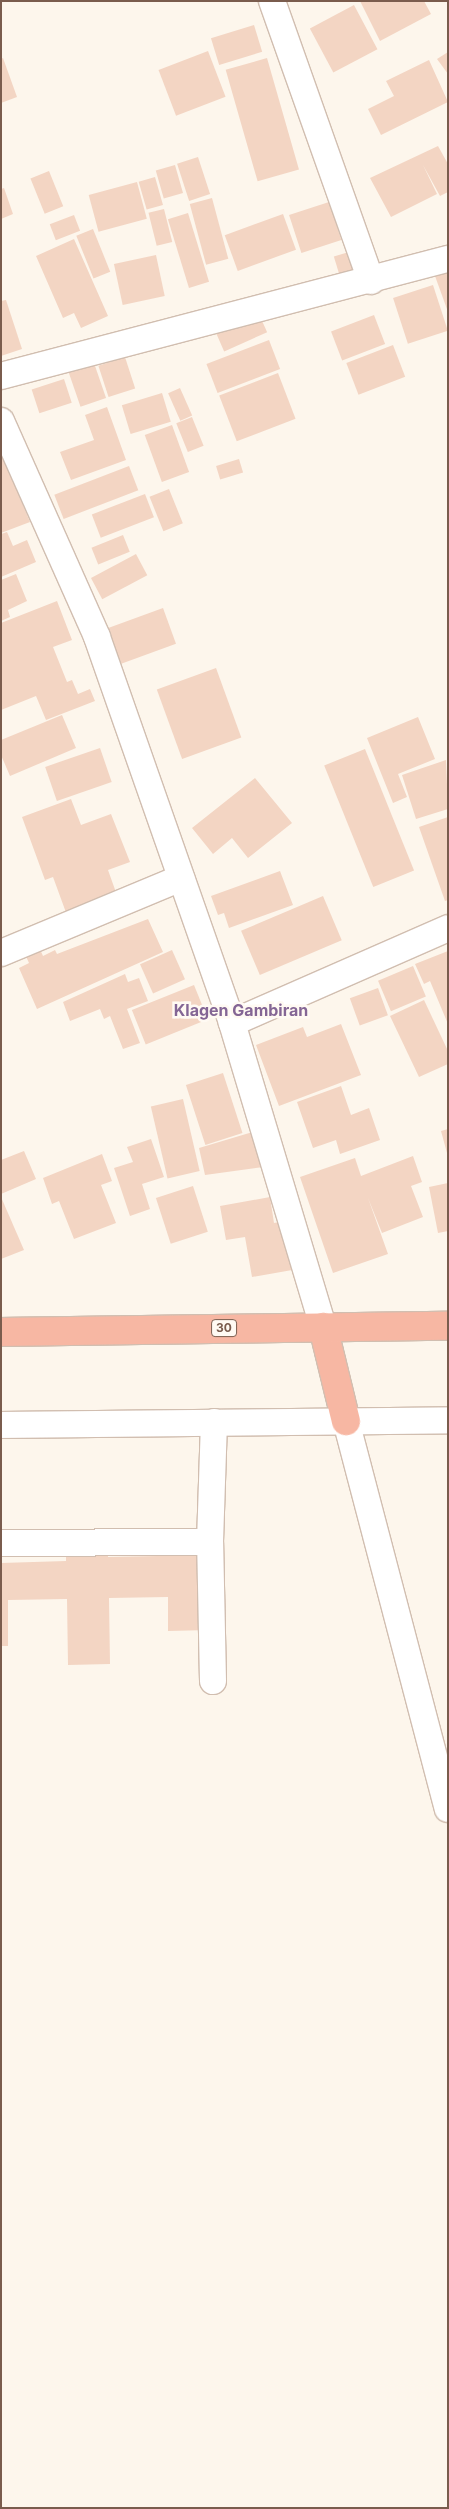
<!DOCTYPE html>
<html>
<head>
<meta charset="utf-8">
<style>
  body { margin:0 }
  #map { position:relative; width:449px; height:2509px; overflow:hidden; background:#fdf6ec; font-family:Inter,sans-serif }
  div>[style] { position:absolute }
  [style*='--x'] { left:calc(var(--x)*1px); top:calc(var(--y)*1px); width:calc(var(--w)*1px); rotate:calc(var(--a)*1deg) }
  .building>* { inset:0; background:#f3d5c3; transform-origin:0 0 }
  .roads { filter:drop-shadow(1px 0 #d1beb0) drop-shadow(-1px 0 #d1beb0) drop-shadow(0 1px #d1beb0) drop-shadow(0 -1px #d1beb0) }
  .minor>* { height:26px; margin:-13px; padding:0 13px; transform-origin:13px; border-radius:13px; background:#fff }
  .highway>* { height:28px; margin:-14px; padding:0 14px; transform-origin:14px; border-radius:14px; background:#f7b7a3 }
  span { translate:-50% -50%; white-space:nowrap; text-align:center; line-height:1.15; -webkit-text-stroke:5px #fffaf3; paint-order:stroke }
  .shield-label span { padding:1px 4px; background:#fffaf3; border:1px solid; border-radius:4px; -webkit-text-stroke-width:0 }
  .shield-label { font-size:12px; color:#7a5c4d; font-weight:700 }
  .quarter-label { font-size:16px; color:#846695; font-weight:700 }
  .frame { position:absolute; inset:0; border:2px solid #7a5c4d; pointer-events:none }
</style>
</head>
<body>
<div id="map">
  <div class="building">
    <i style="clip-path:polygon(360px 1px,424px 1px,431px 14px,380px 41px)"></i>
    <i style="left:354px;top:5px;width:50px;height:50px;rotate:62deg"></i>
    <i style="left:254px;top:25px;width:28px;height:45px;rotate:73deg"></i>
    <i style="left:208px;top:51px;width:49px;height:53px;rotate:69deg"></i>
    <i style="clip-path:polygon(448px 52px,448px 74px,437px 59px)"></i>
    <i style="clip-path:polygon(3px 58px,17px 97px,1px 103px,1px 59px)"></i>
    <i style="left:267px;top:58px;width:116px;height:43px;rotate:74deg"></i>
    <i style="clip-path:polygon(429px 60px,448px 102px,381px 135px,368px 109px,394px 96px,386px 81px)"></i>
    <i style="clip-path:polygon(438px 146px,448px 164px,448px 192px,440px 196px,423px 165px,437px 194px,391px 217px,370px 178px)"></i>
    <i style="left:198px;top:157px;width:39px;height:22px;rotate:72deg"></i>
    <i style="left:175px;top:165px;width:29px;height:20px;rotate:74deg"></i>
    <i style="left:49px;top:171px;width:38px;height:20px;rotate:68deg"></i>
    <i style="left:155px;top:177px;width:29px;height:17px;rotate:74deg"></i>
    <i style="left:137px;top:182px;width:38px;height:50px;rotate:75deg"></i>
    <i style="clip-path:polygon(4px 188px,13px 214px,1px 219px,1px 189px)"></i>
    <i style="left:212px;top:198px;width:63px;height:23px;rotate:75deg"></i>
    <i style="left:329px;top:202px;width:40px;height:42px;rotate:72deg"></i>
    <i style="left:164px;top:209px;width:34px;height:16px;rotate:76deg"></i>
    <i style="left:188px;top:213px;width:72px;height:21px;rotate:73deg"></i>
    <i style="left:283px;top:214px;width:38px;height:62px;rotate:70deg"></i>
    <i style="left:74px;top:215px;width:17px;height:26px;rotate:69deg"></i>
    <i style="left:93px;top:229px;width:46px;height:18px;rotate:68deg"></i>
    <i style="clip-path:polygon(74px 239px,108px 316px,81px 328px,74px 313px,63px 318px,36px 256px)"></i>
    <i style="left:352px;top:251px;width:24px;height:19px;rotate:73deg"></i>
    <i style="left:156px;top:255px;width:42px;height:43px;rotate:78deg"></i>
    <i style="clip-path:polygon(448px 271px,448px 312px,435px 276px)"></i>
    <i style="left:433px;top:285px;width:48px;height:42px;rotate:72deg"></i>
    <i style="clip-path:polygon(6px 300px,22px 349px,1px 356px,1px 301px)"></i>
    <i style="left:259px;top:314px;width:20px;height:47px;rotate:66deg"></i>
    <i style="left:374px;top:315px;width:31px;height:46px;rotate:69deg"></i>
    <i style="left:269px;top:340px;width:31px;height:67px;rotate:69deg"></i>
    <i style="left:393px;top:345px;width:34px;height:50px;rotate:69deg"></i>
    <i style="left:125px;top:357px;width:33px;height:28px;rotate:72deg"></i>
    <i style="left:94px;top:363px;width:37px;height:27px;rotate:71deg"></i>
    <i style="left:278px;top:373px;width:49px;height:63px;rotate:69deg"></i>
    <i style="left:64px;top:379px;width:25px;height:34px;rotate:72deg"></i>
    <i style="left:180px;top:388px;width:30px;height:13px;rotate:66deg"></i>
    <i style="left:162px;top:393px;width:30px;height:42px;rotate:73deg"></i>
    <i style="clip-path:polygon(107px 407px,126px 460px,71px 480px,60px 452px,94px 440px,85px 415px)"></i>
    <i style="left:192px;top:417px;width:31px;height:17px;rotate:68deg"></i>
    <i style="left:172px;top:425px;width:50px;height:29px;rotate:70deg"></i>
    <i style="clip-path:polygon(1px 451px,30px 522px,1px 533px)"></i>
    <i style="left:239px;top:459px;width:14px;height:24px;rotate:73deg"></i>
    <i style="left:129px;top:466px;width:26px;height:80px;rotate:69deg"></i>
    <i style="left:169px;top:489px;width:37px;height:21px;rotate:68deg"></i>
    <i style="left:145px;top:494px;width:25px;height:57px;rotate:69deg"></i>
    <i style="clip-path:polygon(7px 532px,13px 546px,27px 540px,36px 562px,1px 577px,1px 534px)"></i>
    <i style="left:123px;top:535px;width:18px;height:34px;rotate:68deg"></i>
    <i style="left:136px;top:554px;width:24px;height:51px;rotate:62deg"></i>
    <i style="clip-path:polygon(16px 574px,27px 601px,8px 610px,10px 617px,1px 621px,1px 580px)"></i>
    <i style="clip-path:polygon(57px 601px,72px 640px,53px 647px,67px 682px,72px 680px,78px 694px,90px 689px,95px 701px,46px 720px,36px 696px,1px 710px,1px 623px)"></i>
    <i style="left:163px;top:608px;width:38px;height:59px;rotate:70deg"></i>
    <i style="left:216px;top:668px;width:74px;height:63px;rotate:70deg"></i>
    <i style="clip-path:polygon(62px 715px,76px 748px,10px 776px,1px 755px,1px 740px)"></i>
    <i style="clip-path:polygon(418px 717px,435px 759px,398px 774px,407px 797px,393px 803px,367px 738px)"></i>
    <i style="left:100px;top:748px;width:36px;height:58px;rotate:71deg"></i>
    <i style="left:365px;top:749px;width:131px;height:44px;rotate:68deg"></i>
    <i style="clip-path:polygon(446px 760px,448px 809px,416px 819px,402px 775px)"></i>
    <i style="clip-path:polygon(255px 778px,292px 823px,248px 858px,232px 838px,213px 854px,192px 828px)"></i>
    <i style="clip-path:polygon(71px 799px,81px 825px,111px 814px,130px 862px,108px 870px,118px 898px,68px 918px,53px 877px,45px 880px,22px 817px)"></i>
    <i style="clip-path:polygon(448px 817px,448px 900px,445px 901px,419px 827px)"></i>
    <i style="clip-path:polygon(280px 871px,293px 905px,229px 928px,224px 913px,218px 915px,211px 896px)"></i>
    <i style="left:323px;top:896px;width:48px;height:89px;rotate:67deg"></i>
    <i style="clip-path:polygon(148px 919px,163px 952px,37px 1009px,19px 968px,29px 963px,24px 952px,38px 945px,43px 956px,55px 950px,57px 954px)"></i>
    <i style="left:172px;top:950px;width:32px;height:35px;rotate:66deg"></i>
    <i style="clip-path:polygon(448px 951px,448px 1024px,430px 981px,424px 984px,415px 964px)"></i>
    <i style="left:413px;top:966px;width:33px;height:38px;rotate:67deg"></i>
    <i style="clip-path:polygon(125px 974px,128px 982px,139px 978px,148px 1001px,127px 1009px,140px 1043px,123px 1049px,110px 1016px,104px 1019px,100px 1009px,70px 1021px,63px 1002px)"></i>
    <i style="left:194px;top:985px;width:37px;height:67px;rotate:68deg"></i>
    <i style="left:378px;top:988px;width:29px;height:30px;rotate:70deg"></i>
    <i style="clip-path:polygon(424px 1000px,448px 1051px,448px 1064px,419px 1077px,390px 1016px)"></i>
    <i style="clip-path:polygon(341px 1024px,361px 1075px,279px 1106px,256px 1045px,303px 1027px,307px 1037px)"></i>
    <i style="left:223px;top:1073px;width:63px;height:39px;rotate:72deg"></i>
    <i style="clip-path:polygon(341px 1086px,351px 1115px,369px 1108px,380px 1140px,340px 1154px,336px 1140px,313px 1148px,297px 1102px)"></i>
    <i style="left:183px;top:1099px;width:74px;height:33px;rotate:77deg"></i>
    <i style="clip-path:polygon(448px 1129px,448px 1153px,447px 1153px,441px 1131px)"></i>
    <i style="clip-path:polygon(256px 1131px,263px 1167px,205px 1175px,199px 1148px)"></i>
    <i style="clip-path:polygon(151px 1139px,164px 1177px,142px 1184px,150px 1209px,130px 1216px,114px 1168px,133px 1162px,127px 1147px)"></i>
    <i style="clip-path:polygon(24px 1151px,36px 1179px,1px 1194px,1px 1160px)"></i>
    <i style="clip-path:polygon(102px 1154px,112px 1181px,101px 1185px,116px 1223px,74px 1239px,59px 1201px,52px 1204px,43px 1178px)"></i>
    <i style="clip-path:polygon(413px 1156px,422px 1182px,411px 1186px,423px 1217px,382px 1233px,368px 1198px,388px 1254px,333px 1273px,300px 1177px,355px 1158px,361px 1176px)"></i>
    <i style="clip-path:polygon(448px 1183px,448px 1231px,438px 1233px,429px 1187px)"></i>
    <i style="left:193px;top:1186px;width:48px;height:39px;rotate:72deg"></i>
    <i style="clip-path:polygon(1px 1197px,24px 1250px,1px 1259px)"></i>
    <i style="clip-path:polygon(270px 1197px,274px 1223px,284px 1221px,298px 1269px,252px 1277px,245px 1237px,226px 1240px,220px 1206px)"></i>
    <i style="clip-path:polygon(108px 1544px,108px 1557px,207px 1555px,209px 1630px,168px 1631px,168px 1597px,109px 1598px,110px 1664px,68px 1665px,67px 1599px,8px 1600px,8px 1646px,1px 1646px,1px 1563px,66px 1561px,66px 1546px)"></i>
  </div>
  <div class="roads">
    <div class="minor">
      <i style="--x:272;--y:1;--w:297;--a:70.5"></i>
      <i style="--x:1;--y:376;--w:462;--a:-14.7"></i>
      <i style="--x:1;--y:421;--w:236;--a:66"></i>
      <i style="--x:97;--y:637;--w:409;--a:70.7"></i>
      <i style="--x:232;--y:1023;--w:317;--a:73.3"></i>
      <i style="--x:1;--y:953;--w:195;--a:-22.6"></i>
      <i style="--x:232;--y:1023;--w:236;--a:-23.7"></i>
      <i style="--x:346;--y:1421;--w:401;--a:75.3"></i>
      <i style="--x:1;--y:1425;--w:447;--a:-0.6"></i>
      <i style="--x:1;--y:1543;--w:209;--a:-0.3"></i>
      <i style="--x:213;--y:1681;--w:139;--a:-91.2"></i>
      <i style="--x:210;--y:1542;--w:120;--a:-88.1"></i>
    </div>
    <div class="highway">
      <i style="--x:323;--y:1327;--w:97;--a:76.3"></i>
      <i style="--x:1;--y:1332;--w:447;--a:-0.8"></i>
    </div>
  </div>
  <div class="shield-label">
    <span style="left:224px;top:1328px">30</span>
  </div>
  <div class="quarter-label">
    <span style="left:241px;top:1010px">Klagen Gambiran</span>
  </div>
  <div class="frame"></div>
</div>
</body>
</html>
